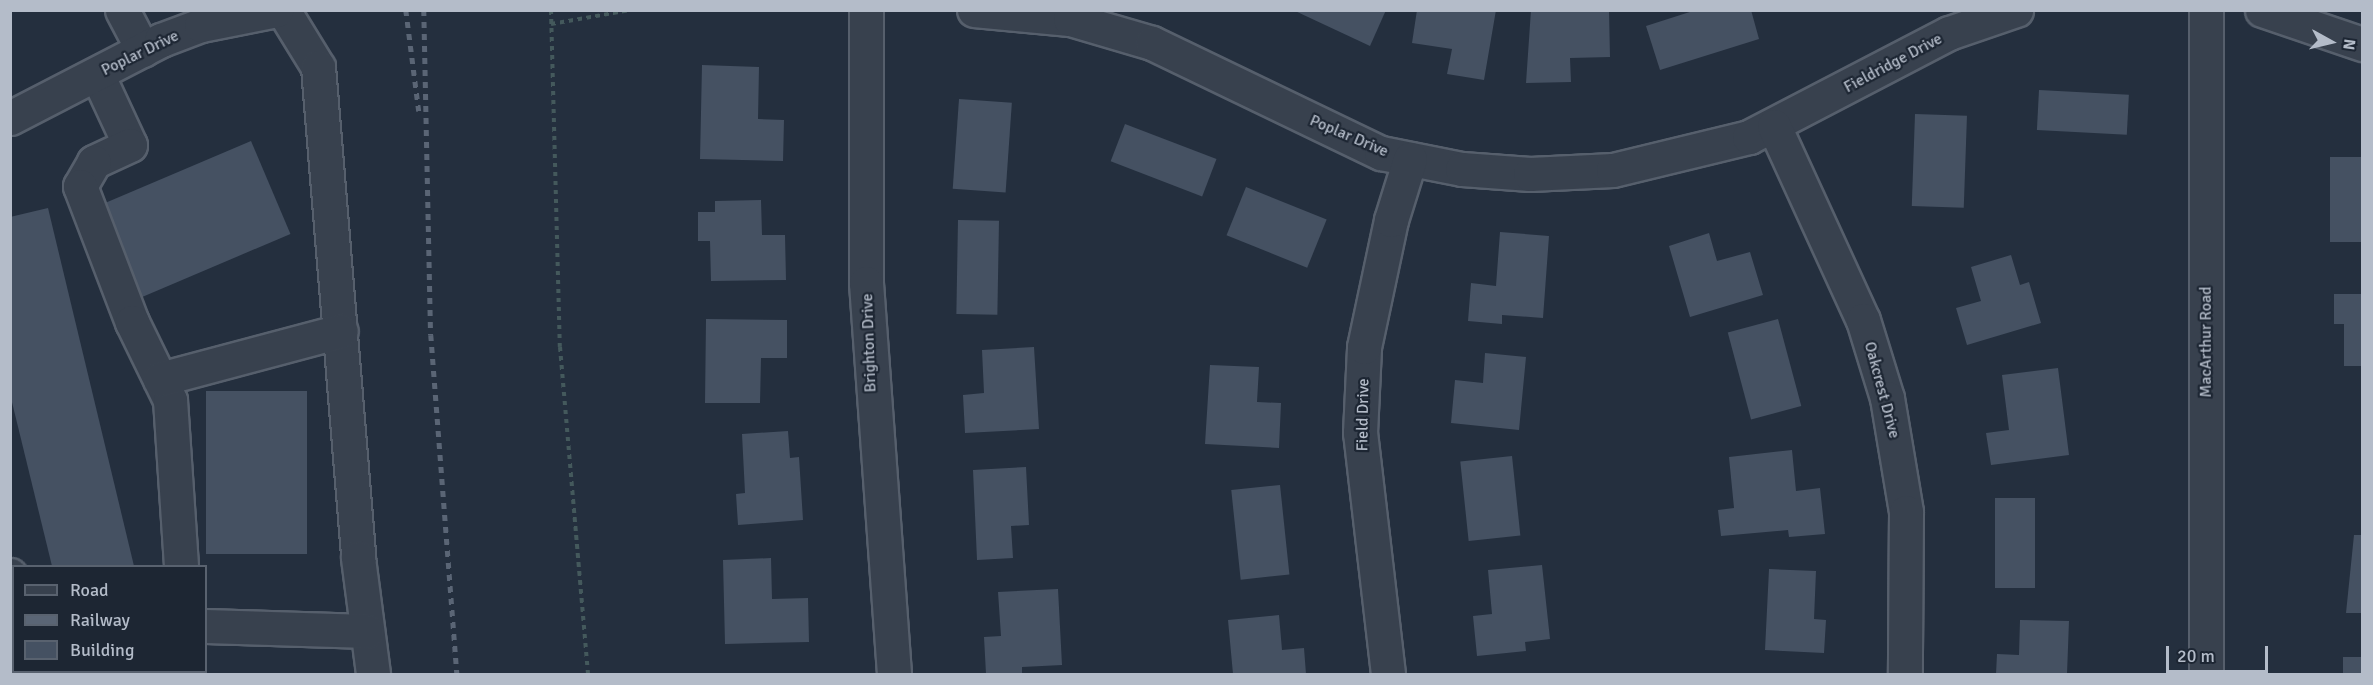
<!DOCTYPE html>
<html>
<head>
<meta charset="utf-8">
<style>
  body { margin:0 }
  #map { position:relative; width:2373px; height:685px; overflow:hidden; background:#242f3e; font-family:Signika,sans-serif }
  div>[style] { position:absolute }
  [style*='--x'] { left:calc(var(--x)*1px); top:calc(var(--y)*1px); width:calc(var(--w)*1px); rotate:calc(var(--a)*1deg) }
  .building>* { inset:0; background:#455162; transform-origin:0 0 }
  .path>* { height:4px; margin-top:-2px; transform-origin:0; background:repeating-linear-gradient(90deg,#44595c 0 4.5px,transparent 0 9px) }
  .roads { filter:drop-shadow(2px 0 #565f6c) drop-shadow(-2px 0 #565f6c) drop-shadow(0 2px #565f6c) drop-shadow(0 -2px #565f6c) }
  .minor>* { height:33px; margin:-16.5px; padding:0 16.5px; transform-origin:16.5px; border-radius:16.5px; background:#38414e }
  .rail>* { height:4.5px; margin-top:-2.25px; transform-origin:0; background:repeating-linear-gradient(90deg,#5a6575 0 6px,transparent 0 12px) }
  span { translate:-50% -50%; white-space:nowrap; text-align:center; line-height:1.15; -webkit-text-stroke:4.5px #1d2633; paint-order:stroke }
  .street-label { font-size:16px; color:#b4bcc9 }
  .frame { position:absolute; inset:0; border:12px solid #b4bcc9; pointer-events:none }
  .legend { position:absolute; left:12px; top:565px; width:195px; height:108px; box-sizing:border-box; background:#1d2633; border:2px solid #59626f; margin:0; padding:8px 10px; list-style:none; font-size:18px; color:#b4bcc9 }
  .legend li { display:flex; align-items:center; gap:12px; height:30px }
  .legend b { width:30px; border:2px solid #59626f }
  .north { position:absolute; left:2301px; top:12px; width:60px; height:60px; -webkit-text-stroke:4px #1d2633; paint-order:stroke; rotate:98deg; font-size:16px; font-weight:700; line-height:24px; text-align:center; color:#b4bcc9 }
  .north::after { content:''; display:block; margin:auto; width:21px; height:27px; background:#b4bcc9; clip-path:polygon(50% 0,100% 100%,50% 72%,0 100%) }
  .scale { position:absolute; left:2166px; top:646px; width:102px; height:27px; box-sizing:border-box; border:3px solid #b4bcc9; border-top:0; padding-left:8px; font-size:18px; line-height:21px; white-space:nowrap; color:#b4bcc9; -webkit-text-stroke:4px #1d2633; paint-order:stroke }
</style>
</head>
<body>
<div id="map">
  <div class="building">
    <i style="clip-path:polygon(1293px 10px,1386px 10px,1370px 46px)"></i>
    <i style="clip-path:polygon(1417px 10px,1496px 10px,1484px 80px,1447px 74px,1452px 49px,1412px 43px)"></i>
    <i style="clip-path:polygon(1531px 10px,1609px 10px,1610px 57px,1570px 58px,1571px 82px,1526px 83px)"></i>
    <i style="clip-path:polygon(1696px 10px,1751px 10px,1759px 39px,1660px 70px,1646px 26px)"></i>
    <i style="clip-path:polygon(702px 65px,759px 67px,758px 119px,784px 120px,783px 161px,700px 159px)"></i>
    <i style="left:2039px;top:90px;width:90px;height:40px;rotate:3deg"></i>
    <i style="left:959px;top:99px;width:53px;height:90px;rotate:4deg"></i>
    <i style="left:1915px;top:114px;width:52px;height:92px;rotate:2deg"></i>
    <i style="left:1125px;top:124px;width:98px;height:40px;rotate:21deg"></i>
    <i style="left:251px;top:141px;width:101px;height:163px;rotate:67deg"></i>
    <i style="left:2330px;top:157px;width:32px;height:85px"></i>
    <i style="left:1246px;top:187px;width:87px;height:52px;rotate:22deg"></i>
    <i style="clip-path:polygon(761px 200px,762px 235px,785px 235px,786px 280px,711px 281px,710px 241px,698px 241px,698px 212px,715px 212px,715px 201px)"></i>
    <i style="clip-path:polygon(48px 208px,134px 566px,52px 566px,10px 394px,10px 217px)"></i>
    <i style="left:958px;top:220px;width:41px;height:94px;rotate:1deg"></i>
    <i style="clip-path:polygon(1500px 232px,1549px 236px,1543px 318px,1502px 315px,1502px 324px,1468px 321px,1471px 283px,1496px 286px)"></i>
    <i style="clip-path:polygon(1709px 233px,1717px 261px,1750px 252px,1763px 295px,1690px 317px,1669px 246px)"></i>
    <i style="clip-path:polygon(2011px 255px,2020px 285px,2029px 282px,2041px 323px,1967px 345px,1956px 308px,1981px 301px,1971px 267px)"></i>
    <i style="clip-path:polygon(2334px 294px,2362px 294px,2362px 366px,2344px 366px,2344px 324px,2334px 324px)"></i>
    <i style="clip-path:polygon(706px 319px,787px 320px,787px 358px,761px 358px,760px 403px,705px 403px)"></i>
    <i style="left:1778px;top:319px;width:90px;height:52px;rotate:75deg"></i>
    <i style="clip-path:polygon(1034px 347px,1039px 429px,965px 433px,963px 395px,984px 393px,982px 350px)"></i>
    <i style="clip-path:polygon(1485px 353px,1526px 357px,1519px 430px,1451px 423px,1455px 380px,1483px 383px)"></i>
    <i style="clip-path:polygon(1210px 365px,1259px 367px,1257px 402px,1281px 403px,1279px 448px,1205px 444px)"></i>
    <i style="clip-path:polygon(2058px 368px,2069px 455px,1991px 465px,1986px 433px,2009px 430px,2002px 375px)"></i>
    <i style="left:206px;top:391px;width:101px;height:163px"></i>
    <i style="clip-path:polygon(788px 431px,790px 458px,799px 457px,803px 520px,738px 525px,736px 494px,745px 493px,742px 434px)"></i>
    <i style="clip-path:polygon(1792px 450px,1796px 491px,1820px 488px,1825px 534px,1789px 537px,1788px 530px,1721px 536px,1718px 510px,1734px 508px,1729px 457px)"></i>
    <i style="left:1512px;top:456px;width:80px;height:52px;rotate:84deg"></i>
    <i style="clip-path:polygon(1026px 467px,1029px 525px,1011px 526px,1013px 558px,977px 560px,973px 470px)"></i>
    <i style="left:1280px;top:485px;width:90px;height:49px;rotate:84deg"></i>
    <i style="left:1995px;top:498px;width:40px;height:90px"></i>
    <i style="clip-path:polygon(2354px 535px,2362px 535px,2362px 613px,2346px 613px)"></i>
    <i style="clip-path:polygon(771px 558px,772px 599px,808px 598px,809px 642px,725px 644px,723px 560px)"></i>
    <i style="clip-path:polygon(1542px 565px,1550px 639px,1525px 642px,1526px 651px,1477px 656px,1473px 616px,1492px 614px,1488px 570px)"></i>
    <i style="clip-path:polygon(1769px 569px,1816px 571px,1814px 619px,1826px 620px,1824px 653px,1765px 650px)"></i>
    <i style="clip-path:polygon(1058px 589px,1062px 665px,1022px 667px,1022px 674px,986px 674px,984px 637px,1001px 636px,998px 592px)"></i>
    <i style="clip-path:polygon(1279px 615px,1282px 650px,1304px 648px,1306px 674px,1233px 674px,1228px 620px)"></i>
    <i style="clip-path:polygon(2020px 620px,2069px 621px,2067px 674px,1996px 674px,1997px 654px,2019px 655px)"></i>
    <i style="left:2343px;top:657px;width:19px;height:17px"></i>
  </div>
  <div class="path">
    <i style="--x:551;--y:10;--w:337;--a:88.5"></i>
    <i style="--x:560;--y:347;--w:328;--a:85.1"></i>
    <i style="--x:551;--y:24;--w:80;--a:-10"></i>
  </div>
  <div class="roads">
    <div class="minor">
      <i style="--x:122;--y:10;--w:45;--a:62.3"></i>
      <i style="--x:283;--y:10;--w:67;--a:58.4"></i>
      <i style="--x:318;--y:67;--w:493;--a:85.3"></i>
      <i style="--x:358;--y:558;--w:117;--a:82.6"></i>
      <i style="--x:866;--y:10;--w:273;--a:90"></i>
      <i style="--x:866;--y:283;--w:392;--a:85.9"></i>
      <i style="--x:974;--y:10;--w:96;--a:5.4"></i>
      <i style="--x:1070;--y:19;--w:85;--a:16.3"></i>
      <i style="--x:1152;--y:43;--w:254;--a:25.7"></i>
      <i style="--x:1381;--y:153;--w:83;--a:11.2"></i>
      <i style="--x:1462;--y:169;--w:68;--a:4.2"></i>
      <i style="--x:1530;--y:174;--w:83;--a:-2.8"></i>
      <i style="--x:1613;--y:170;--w:140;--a:-13.6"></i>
      <i style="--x:1749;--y:137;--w:225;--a:-27.5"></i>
      <i style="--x:1949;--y:33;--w:71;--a:-18.9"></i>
      <i style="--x:2206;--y:10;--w:664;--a:90"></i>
      <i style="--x:2262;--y:10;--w:106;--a:18.8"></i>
      <i style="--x:97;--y:74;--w:78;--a:65.1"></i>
      <i style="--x:130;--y:145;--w:40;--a:155"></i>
      <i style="--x:94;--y:162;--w:28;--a:120"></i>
      <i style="--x:80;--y:186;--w:146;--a:69.1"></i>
      <i style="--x:132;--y:322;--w:87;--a:64"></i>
      <i style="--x:170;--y:400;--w:166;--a:86.2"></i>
      <i style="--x:10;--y:118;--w:170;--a:-27.3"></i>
      <i style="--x:161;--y:40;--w:43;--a:-20.6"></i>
      <i style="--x:201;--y:25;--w:77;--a:-11.2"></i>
      <i style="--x:1774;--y:126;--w:213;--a:65.4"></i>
      <i style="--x:1863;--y:320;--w:82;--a:72.9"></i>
      <i style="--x:1887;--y:398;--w:116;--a:80.5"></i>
      <i style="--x:1906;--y:512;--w:162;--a:90.4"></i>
      <i style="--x:160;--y:379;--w:187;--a:-14.9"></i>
      <i style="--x:10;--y:575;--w:11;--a:68"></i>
      <i style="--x:206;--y:626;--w:161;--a:1.8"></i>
      <i style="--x:1388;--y:674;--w:243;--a:-96.6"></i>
      <i style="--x:1360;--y:433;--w:86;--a:-87.3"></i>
      <i style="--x:1364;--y:347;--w:130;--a:-78"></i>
      <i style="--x:1391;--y:220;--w:64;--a:-72.7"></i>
    </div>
  </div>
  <div class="rail">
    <i style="--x:406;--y:10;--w:102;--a:82.7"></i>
    <i style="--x:424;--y:10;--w:325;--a:88.8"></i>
    <i style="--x:431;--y:335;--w:340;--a:85.6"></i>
  </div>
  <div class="street-label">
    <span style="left:140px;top:53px;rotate:-26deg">Poplar Drive</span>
    <span style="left:1893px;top:63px;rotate:-28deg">Fieldridge Drive</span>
    <span style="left:1349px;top:136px;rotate:23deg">Poplar Drive</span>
    <span style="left:2206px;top:342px;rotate:-90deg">MacArthur Road</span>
    <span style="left:869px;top:343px;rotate:-92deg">Brighton Drive</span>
    <span style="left:1882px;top:390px;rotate:75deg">Oakcrest Drive</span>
    <span style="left:1363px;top:415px;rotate:-89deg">Field Drive</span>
  </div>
  <div class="frame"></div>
  <ul class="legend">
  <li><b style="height:8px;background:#38414e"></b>Road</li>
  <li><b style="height:8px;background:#5a6575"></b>Railway</li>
  <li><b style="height:16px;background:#455162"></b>Building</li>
  </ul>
  <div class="north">N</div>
  <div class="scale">20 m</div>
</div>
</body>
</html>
